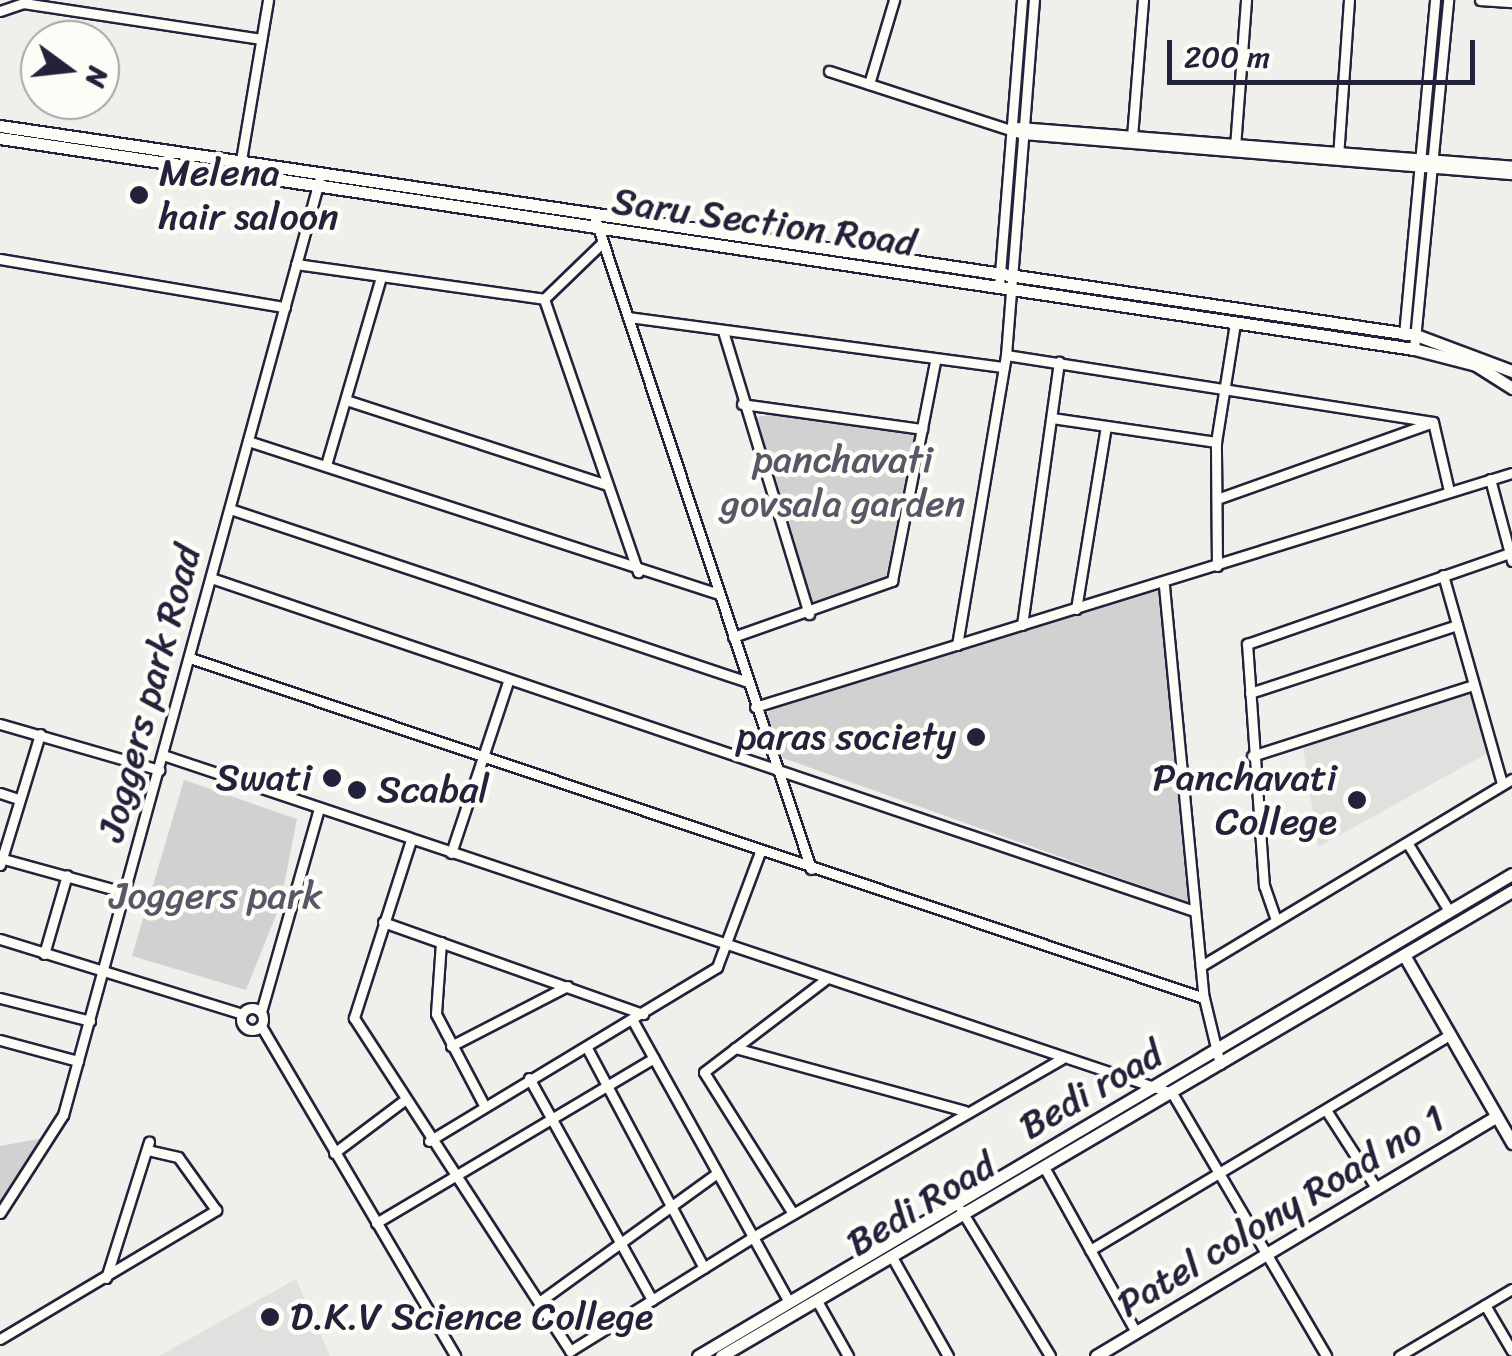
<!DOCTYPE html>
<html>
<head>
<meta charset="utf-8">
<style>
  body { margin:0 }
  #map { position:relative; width:1512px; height:1356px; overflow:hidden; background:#f0efec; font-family:Sriracha,sans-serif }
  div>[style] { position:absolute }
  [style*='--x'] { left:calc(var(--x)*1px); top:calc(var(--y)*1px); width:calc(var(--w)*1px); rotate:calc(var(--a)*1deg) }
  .built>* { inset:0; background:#e0e0df }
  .green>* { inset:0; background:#d2d1d1 }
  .roads { filter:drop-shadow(2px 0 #22223b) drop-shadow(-2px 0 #22223b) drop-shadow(0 2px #22223b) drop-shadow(0 -2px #22223b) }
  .street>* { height:9px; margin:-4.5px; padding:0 4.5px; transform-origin:4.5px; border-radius:4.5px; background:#fdfcf7 }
  .street>.ring { margin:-4.5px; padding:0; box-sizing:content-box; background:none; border:9px solid #fdfcf7; border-radius:50% }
  .secondary>* { height:11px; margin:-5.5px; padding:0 5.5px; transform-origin:5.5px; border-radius:5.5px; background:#fdfcf7 }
  .dots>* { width:28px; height:28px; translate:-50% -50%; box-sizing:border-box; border:5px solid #fdfcf7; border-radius:50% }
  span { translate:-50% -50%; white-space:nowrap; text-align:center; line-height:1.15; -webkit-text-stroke:9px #fdfcf7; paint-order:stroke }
  .poi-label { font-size:38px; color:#22223b }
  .left { translate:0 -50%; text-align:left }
  .right { translate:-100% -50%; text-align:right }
  .street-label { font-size:38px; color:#22223b }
  .park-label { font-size:38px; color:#575768 }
  .north { position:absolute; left:20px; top:20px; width:100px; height:100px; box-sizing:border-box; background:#fdfcf7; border:2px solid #a5a5ac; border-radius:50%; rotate:105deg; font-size:28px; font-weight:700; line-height:40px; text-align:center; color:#22223b }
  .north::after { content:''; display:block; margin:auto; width:35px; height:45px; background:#22223b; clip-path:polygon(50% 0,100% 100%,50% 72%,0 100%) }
  .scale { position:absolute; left:1167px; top:40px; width:308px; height:45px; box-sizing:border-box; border:5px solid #22223b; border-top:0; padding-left:12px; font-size:30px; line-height:35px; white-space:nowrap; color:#22223b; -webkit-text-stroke:8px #fdfcf7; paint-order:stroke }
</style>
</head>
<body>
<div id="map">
  <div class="built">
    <i style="clip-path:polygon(1474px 687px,1488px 753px,1318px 847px,1303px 746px)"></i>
    <i style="clip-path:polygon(296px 1279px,330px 1356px,159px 1356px)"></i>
  </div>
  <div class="green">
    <i style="clip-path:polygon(816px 409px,916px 433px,886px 576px,812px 608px,756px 417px)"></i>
    <i style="clip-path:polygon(1162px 591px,1193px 904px,783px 758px,767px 716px,773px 704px,1085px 600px)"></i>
    <i style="clip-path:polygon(184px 780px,297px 819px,280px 905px,246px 990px,132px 956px)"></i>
    <i style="clip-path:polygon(54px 1136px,0 1210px,0 1146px)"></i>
  </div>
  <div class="roads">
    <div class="street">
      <i style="--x:1480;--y:0;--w:32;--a:4"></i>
      <i style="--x:0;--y:11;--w:24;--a:-19"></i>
      <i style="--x:23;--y:3;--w:241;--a:8.6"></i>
      <i style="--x:829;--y:71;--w:204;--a:18"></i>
      <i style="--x:1023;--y:134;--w:491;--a:4.7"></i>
      <i style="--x:869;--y:84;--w:88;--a:-73.4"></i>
      <i style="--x:1019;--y:127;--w:495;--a:4.5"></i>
      <i style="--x:1132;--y:137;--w:137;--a:-85.4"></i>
      <i style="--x:1235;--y:147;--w:147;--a:-85.7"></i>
      <i style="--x:1338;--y:157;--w:157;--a:-86"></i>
      <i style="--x:241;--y:160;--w:162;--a:-80.4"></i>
      <i style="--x:594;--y:215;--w:689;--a:71.64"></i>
      <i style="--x:0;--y:259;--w:289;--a:9.6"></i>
      <i style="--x:296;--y:264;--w:250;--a:8"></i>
      <i style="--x:544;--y:299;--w:289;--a:71"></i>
      <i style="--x:999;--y:286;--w:287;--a:-85.4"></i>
      <i style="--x:544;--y:299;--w:82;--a:-44"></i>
      <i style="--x:628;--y:317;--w:379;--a:7.6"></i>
      <i style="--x:723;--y:331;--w:296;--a:73.1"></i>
      <i style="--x:1404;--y:335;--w:336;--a:-84.7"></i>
      <i style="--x:1414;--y:349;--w:351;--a:-84.4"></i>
      <i style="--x:1006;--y:355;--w:432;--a:8.9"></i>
      <i style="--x:346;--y:400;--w:274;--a:18"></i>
      <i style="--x:742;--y:404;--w:182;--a:7.9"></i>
      <i style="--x:1052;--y:418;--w:166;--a:8.3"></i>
      <i style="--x:1433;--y:422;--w:71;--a:76.9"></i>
      <i style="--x:248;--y:441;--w:495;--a:18"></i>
      <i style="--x:326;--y:465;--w:193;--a:-73.7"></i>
      <i style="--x:1490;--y:479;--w:85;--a:75"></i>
      <i style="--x:1217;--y:499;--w:229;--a:-19.6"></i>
      <i style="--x:230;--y:509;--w:546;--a:18.47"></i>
      <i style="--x:1217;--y:566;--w:124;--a:-90.5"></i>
      <i style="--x:1216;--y:442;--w:120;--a:-80.9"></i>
      <i style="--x:1443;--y:575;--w:217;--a:74.2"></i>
      <i style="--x:211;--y:578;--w:1038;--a:18.71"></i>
      <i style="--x:1164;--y:586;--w:414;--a:84.5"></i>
      <i style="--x:1204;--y:998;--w:68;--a:76.4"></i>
      <i style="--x:1076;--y:609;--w:185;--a:-80.7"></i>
      <i style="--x:1022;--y:625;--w:266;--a:-82"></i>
      <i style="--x:733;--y:637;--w:169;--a:-19.4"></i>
      <i style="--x:892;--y:581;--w:223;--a:-78.9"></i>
      <i style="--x:957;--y:645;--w:294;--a:-80.4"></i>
      <i style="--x:1006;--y:355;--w:356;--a:-85.5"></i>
      <i style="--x:190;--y:658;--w:1069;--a:18.54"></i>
      <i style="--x:1250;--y:693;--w:218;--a:-18.2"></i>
      <i style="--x:755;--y:707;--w:792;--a:-17.18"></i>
      <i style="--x:0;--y:724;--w:166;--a:16.1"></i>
      <i style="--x:163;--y:755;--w:1064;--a:18.52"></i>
      <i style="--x:1172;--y:1093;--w:305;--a:59.6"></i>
      <i style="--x:1252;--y:756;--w:232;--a:-17.8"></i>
      <i style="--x:0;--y:793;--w:20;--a:18"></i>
      <i style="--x:411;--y:840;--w:187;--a:107.8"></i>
      <i style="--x:354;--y:1018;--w:397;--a:57"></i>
      <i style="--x:570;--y:1351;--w:216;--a:-31.9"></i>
      <i style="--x:753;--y:1237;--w:74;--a:61"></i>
      <i style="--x:1408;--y:844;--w:79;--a:58.5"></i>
      <i style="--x:451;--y:853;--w:180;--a:-71.6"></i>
      <i style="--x:0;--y:858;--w:132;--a:15.4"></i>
      <i style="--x:0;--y:865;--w:137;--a:-73"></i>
      <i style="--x:1276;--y:920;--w:36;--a:-109"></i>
      <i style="--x:1264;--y:886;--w:243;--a:-94"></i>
      <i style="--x:1247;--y:644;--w:278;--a:-19.1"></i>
      <i style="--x:383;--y:922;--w:276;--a:19.5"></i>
      <i style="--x:0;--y:939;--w:253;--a:17.2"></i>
      <i style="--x:441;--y:942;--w:72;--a:94"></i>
      <i style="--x:436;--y:1014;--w:103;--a:62.2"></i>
      <i style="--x:44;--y:954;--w:82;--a:-73.8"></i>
      <i style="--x:1201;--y:966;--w:363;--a:-31"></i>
      <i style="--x:0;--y:998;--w:93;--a:14.3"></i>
      <i class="ring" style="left:241px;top:1008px;width:13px;height:13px"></i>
      <i style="--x:261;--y:1012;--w:211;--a:-74.1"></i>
      <i style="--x:633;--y:1021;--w:247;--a:60.9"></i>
      <i style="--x:753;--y:1237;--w:356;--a:-30"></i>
      <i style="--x:261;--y:1026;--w:383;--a:59.5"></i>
      <i style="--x:0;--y:1040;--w:81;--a:15.1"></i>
      <i style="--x:451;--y:1046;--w:131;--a:-27.3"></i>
      <i style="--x:587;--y:1048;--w:249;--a:62"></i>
      <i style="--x:735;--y:1048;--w:238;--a:15.3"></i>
      <i style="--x:529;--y:1078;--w:254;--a:61"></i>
      <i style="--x:1326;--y:1110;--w:94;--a:57.2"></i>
      <i style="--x:429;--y:1141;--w:336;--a:-31.1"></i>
      <i style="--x:717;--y:967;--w:123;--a:-69.5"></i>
      <i style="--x:334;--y:1153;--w:85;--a:-36.9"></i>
      <i style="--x:1044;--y:1167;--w:189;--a:60.9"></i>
      <i style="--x:961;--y:1210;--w:171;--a:58.6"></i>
      <i style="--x:792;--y:1212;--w:165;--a:-122.2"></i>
      <i style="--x:704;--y:1072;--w:153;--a:-37.3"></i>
      <i style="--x:0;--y:1213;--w:117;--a:-57.3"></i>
      <i style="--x:63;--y:1115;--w:968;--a:-74.67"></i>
      <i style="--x:376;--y:1223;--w:323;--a:-30.7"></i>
      <i style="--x:1090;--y:1250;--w:418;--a:-30.9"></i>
      <i style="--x:892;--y:1257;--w:114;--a:60.5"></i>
      <i style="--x:106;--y:1278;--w:143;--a:-72.5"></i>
      <i style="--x:817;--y:1301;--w:63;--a:60.6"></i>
      <i style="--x:539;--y:1302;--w:220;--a:-35.9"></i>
      <i style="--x:1485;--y:1305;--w:53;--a:59.6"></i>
      <i style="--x:0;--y:1339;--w:252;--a:-30.8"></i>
      <i style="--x:216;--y:1210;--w:65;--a:-125.6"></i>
      <i style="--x:178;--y:1157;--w:32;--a:-167"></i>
      <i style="--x:1399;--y:1356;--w:131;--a:-30.7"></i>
    </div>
    <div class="secondary">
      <i style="--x:0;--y:126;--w:1431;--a:8.4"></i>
      <i style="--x:1416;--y:335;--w:103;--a:20.6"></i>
      <i style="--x:0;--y:138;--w:1430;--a:8.49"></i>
      <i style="--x:1414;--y:349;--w:64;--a:14.5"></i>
      <i style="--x:1476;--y:365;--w:43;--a:32.6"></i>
      <i style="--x:1404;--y:955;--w:217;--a:60.1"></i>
      <i style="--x:698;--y:1356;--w:946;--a:-30.63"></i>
      <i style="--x:721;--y:1356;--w:918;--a:-30.45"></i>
      <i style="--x:1096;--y:1356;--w:466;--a:-30.9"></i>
    </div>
  </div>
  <div class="dots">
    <i style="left:139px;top:195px;background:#22223b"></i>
    <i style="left:976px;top:737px;background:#22223b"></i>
    <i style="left:332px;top:778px;background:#22223b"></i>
    <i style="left:357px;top:790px;background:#22223b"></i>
    <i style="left:1357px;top:800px;background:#22223b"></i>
    <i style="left:270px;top:1317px;background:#22223b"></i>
  </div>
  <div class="poi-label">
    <span class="left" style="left:159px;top:195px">Melena<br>hair saloon</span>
    <span class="right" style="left:956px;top:737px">paras society</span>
    <span class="right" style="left:312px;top:778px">Swati</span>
    <span class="right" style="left:1337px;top:800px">Panchavati<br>College</span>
    <span class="left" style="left:377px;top:790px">Scabal</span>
    <span class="left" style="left:290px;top:1317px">D.K.V Science College</span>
  </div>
  <div class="street-label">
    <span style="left:764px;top:222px;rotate:8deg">Saru Section Road</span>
    <span style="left:149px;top:693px;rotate:-75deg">Joggers park Road</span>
    <span style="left:1091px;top:1090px;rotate:-30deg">Bedi road</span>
    <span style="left:921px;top:1204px;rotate:-31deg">Bedi Road</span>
    <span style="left:1281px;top:1211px;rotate:-31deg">Patel colony Road no 1</span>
  </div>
  <div class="park-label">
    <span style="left:843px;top:482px">panchavati<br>govsala garden</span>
    <span style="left:216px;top:896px">Joggers park</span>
  </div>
  <div class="north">N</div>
  <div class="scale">200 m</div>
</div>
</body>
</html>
